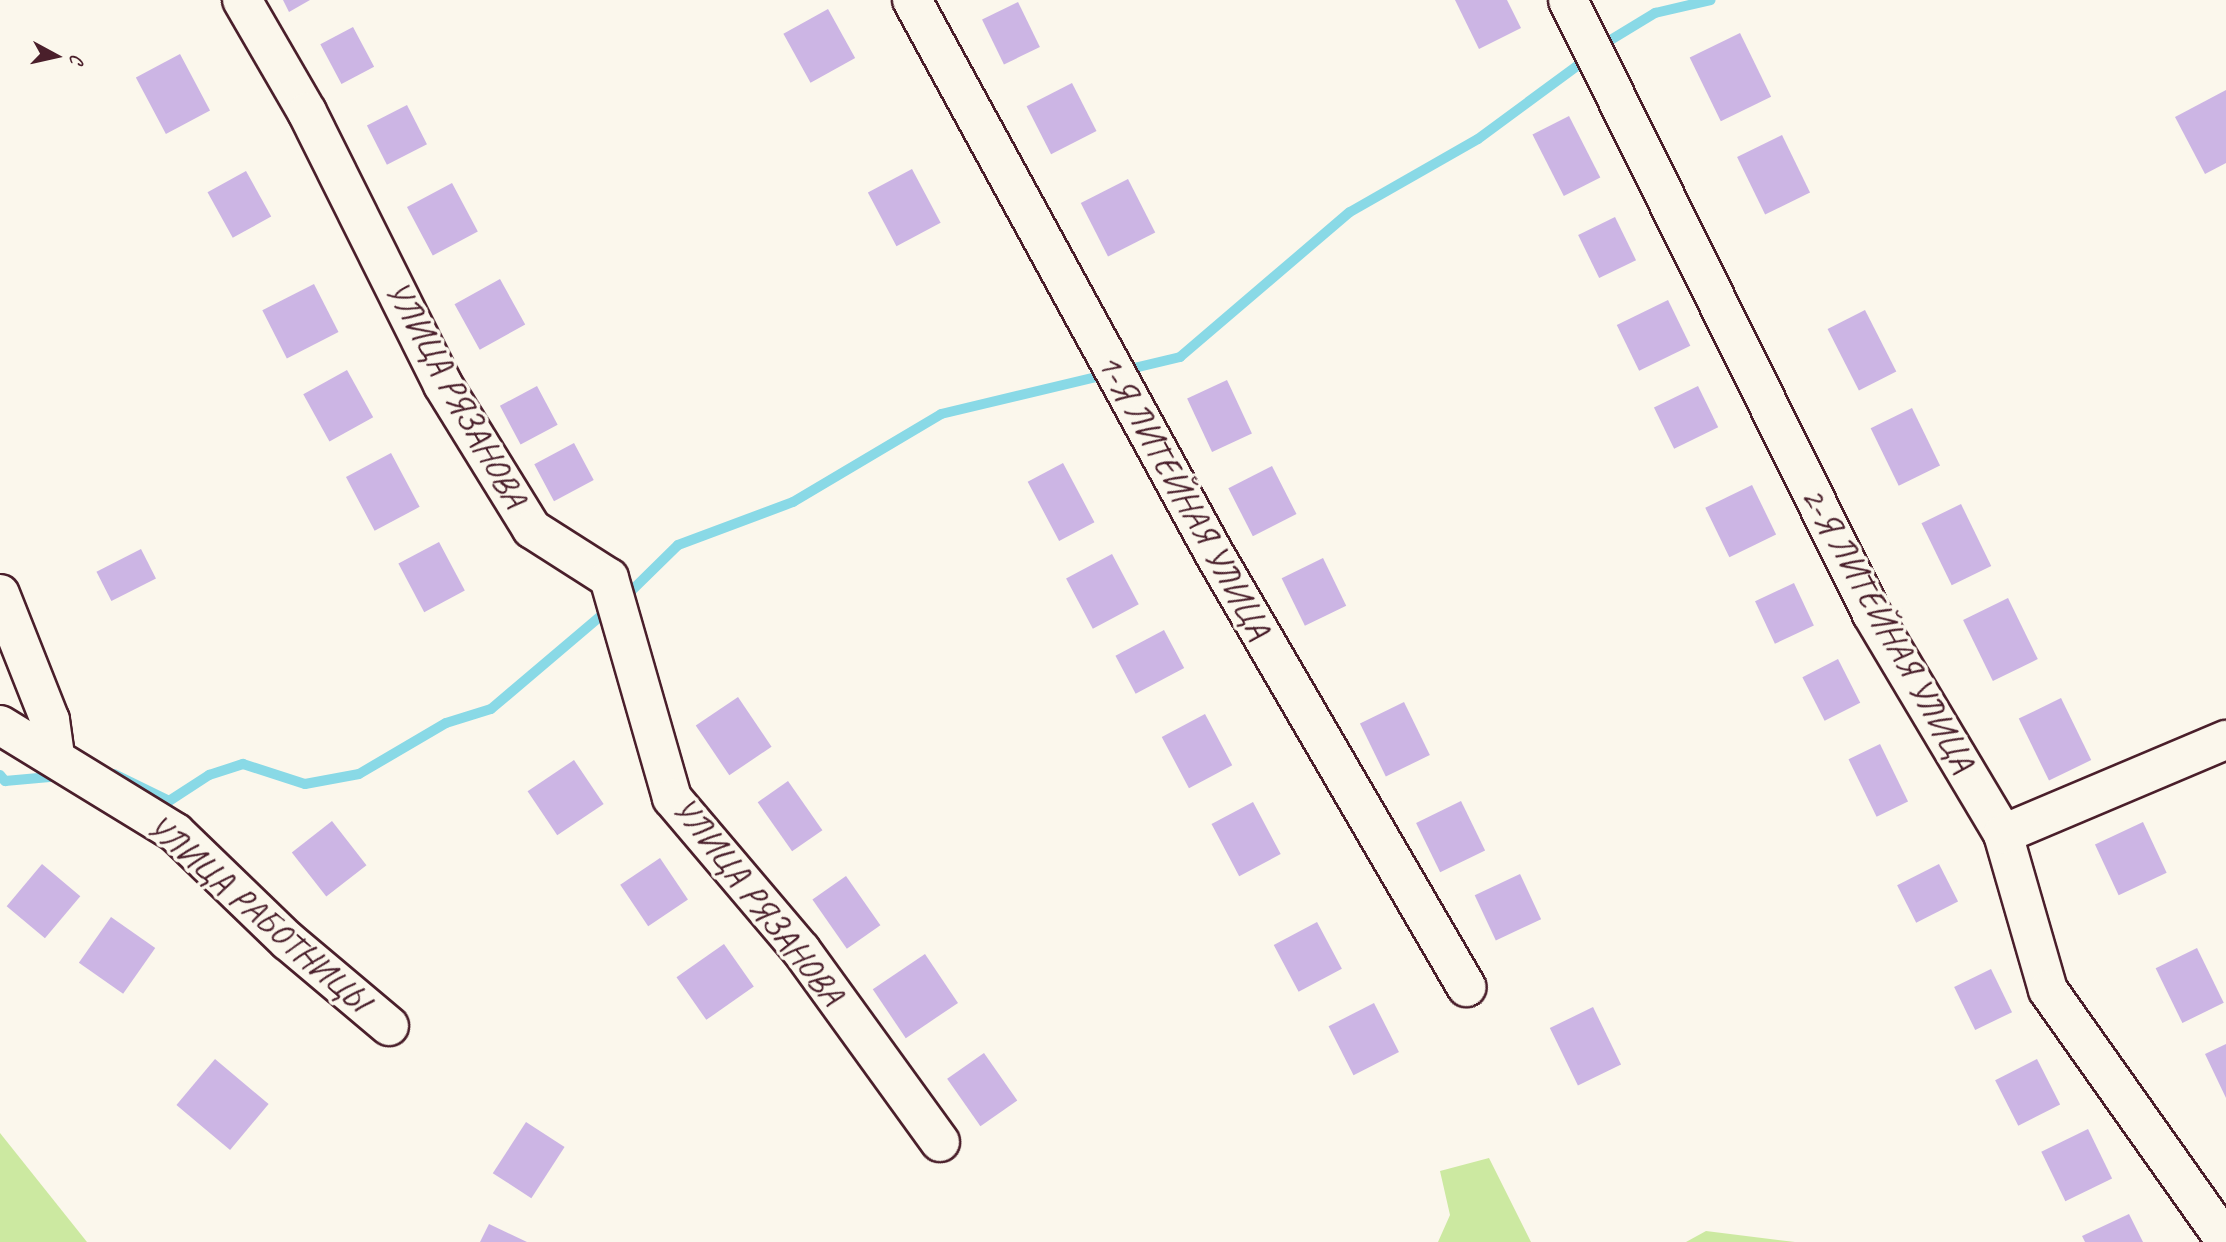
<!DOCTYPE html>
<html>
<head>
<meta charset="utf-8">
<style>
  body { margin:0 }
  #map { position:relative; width:2226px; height:1242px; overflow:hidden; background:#fbf7ec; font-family:Caveat,sans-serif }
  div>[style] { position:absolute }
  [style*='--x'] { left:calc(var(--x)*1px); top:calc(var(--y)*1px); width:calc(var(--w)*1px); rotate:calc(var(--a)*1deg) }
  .green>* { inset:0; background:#cce9a1 }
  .stream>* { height:10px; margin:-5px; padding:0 5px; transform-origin:5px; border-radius:5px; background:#89d9e6 }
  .building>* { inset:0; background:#ccb5e4; transform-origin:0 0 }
  .roads { filter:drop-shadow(2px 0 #4a1f2b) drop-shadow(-2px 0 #4a1f2b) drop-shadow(0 2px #4a1f2b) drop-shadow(0 -2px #4a1f2b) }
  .street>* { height:38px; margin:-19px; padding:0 19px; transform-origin:19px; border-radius:19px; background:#fbf7ec }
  span { translate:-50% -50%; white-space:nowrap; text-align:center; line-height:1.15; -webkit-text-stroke:7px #fbf7ec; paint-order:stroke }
  .street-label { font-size:35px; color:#4a1f2b }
  .north { position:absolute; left:21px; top:21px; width:70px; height:70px; -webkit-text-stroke:5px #fbf7ec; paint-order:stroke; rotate:98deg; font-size:19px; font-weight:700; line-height:28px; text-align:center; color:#4a1f2b }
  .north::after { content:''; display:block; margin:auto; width:24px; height:32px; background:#4a1f2b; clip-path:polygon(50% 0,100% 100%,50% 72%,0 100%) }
</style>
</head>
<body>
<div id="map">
  <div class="green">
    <i style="clip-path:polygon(0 1133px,87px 1242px,0 1242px)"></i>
    <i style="clip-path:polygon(1489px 1158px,1531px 1242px,1438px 1242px,1450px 1215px,1440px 1171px)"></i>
    <i style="clip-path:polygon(1706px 1231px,1795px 1242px,1686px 1242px)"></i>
  </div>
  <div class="stream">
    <i style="--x:1599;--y:47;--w:66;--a:-31.3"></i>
    <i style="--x:1655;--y:13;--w:57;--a:-13.1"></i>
    <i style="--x:622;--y:600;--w:78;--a:-44.5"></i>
    <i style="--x:678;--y:545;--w:123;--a:-20.5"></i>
    <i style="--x:793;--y:502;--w:172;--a:-30.7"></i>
    <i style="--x:941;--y:414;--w:246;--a:-13.4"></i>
    <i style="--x:1180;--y:357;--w:223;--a:-40.5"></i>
    <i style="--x:1350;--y:212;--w:147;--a:-29.7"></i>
    <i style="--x:1478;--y:139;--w:137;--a:-36.4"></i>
    <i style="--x:114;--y:774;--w:61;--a:26.1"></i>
    <i style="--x:169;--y:801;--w:48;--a:-33"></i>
    <i style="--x:209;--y:775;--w:36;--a:-18"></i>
    <i style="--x:243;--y:764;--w:65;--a:17.9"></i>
    <i style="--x:305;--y:784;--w:55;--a:-10.5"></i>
    <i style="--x:359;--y:774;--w:101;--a:-30.4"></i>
    <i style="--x:446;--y:723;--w:47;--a:-17.3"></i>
    <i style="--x:491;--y:709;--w:155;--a:-40.3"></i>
    <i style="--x:0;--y:775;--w:8;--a:50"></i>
    <i style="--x:5;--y:781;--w:56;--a:-5.1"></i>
  </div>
  <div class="building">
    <i style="clip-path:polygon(283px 0,310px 0,289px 12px)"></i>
    <i style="clip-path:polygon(1455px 0,1507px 0,1521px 28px,1479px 49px)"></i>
    <i style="left:1018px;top:2px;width:50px;height:40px;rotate:64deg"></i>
    <i style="left:828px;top:9px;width:56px;height:51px;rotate:61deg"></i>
    <i style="left:353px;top:27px;width:45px;height:37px;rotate:62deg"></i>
    <i style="left:1740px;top:33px;width:71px;height:56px;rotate:64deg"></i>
    <i style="left:180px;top:54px;width:64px;height:50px;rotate:62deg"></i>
    <i style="left:1072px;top:83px;width:54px;height:51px;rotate:63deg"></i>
    <i style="clip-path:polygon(2226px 90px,2226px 163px,2205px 174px,2175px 117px)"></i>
    <i style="left:407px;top:105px;width:44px;height:45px;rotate:63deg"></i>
    <i style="left:1569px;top:116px;width:69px;height:41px;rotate:63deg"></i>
    <i style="left:1782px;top:135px;width:64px;height:50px;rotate:64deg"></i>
    <i style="left:912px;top:169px;width:61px;height:50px;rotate:62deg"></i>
    <i style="left:246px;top:171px;width:52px;height:44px;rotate:61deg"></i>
    <i style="left:1128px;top:179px;width:60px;height:53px;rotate:63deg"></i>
    <i style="left:452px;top:183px;width:55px;height:51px;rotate:62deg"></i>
    <i style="left:1615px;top:217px;width:48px;height:41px;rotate:64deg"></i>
    <i style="left:500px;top:279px;width:52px;height:52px;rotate:61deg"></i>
    <i style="left:314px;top:284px;width:54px;height:58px;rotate:63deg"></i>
    <i style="left:1668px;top:300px;width:51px;height:57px;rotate:64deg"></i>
    <i style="left:1865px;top:310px;width:69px;height:42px;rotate:63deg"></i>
    <i style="left:347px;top:370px;width:54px;height:50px;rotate:61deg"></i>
    <i style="left:1227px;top:380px;width:59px;height:44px;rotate:65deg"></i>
    <i style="left:537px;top:386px;width:44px;height:42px;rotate:62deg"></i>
    <i style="left:1698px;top:386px;width:46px;height:49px;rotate:64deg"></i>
    <i style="left:1912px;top:408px;width:64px;height:46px;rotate:64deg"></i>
    <i style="left:574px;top:443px;width:42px;height:45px;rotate:62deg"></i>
    <i style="left:391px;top:453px;width:61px;height:51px;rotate:62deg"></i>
    <i style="left:1063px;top:463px;width:67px;height:40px;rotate:62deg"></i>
    <i style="left:1272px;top:466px;width:54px;height:49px;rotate:63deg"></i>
    <i style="left:1752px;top:485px;width:55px;height:52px;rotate:64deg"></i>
    <i style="left:1961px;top:504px;width:69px;height:44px;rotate:64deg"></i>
    <i style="left:439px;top:542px;width:55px;height:46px;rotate:62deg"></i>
    <i style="left:141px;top:549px;width:33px;height:50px;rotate:63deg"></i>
    <i style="left:1112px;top:554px;width:57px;height:52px;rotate:62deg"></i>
    <i style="left:1323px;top:558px;width:53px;height:46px;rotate:64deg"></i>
    <i style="left:1794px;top:583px;width:47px;height:43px;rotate:65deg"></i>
    <i style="left:2008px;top:598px;width:68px;height:50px;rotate:64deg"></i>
    <i style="left:1164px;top:630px;width:43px;height:55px;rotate:62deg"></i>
    <i style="left:1838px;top:659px;width:49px;height:40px;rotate:63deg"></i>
    <i style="left:738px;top:697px;width:60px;height:51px;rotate:56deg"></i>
    <i style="left:2061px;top:698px;width:69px;height:47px;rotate:64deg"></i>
    <i style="left:1404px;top:702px;width:59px;height:49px;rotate:64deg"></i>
    <i style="left:1205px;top:714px;width:58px;height:49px;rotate:62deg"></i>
    <i style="left:1880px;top:744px;width:64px;height:35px;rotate:64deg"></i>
    <i style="left:574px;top:760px;width:53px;height:56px;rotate:56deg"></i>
    <i style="left:788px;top:781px;width:60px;height:37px;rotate:55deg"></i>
    <i style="left:1461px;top:801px;width:55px;height:50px;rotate:64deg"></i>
    <i style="left:1253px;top:802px;width:59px;height:47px;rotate:62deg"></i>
    <i style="left:332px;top:821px;width:56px;height:51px;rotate:52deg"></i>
    <i style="left:2143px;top:822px;width:56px;height:53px;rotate:65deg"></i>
    <i style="left:660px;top:858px;width:50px;height:48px;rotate:56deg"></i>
    <i style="left:42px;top:864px;width:50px;height:55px;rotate:40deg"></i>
    <i style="left:1939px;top:864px;width:42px;height:47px;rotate:63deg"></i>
    <i style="left:1520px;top:874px;width:50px;height:50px;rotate:65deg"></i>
    <i style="left:846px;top:876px;width:60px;height:41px;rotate:55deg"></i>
    <i style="left:111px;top:917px;width:54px;height:56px;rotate:35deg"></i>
    <i style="left:1317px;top:922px;width:53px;height:49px;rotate:62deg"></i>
    <i style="left:724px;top:944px;width:52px;height:58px;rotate:55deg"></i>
    <i style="left:2197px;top:948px;width:61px;height:46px;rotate:64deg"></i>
    <i style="left:925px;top:954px;width:59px;height:63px;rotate:56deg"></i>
    <i style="left:1991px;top:969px;width:48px;height:41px;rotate:64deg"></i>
    <i style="left:1374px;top:1003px;width:55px;height:51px;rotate:63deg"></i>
    <i style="left:1593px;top:1007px;width:64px;height:48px;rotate:64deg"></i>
    <i style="clip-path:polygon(2226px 1044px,2226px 1098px,2205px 1054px)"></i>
    <i style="left:984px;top:1053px;width:58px;height:45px;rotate:55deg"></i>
    <i style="left:215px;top:1059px;width:70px;height:60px;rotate:40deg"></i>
    <i style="left:2037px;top:1059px;width:51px;height:47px;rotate:63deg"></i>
    <i style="left:526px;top:1122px;width:46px;height:61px;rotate:33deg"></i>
    <i style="left:2088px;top:1129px;width:55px;height:52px;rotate:64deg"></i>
    <i style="clip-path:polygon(2129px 1214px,2143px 1242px,2085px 1242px,2082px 1236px)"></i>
    <i style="clip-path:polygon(489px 1224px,527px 1242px,480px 1242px)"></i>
  </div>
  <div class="roads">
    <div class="street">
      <i style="--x:242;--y:0;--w:129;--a:59.9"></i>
      <i style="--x:307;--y:112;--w:305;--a:63.5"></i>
      <i style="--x:443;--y:385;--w:169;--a:58.3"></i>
      <i style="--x:532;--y:529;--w:91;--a:32.5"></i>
      <i style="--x:609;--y:578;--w:229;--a:74"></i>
      <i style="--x:672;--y:798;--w:199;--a:49.7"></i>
      <i style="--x:801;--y:950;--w:237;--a:54.1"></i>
      <i style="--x:912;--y:0;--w:632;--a:61.37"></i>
      <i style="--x:1215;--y:555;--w:500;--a:59.8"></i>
      <i style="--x:1568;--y:0;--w:685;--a:63.66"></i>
      <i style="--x:1872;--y:614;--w:256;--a:59.2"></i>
      <i style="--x:2003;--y:834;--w:162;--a:73.9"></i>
      <i style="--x:2048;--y:990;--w:308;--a:54.7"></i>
      <i style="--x:0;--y:594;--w:136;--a:68.4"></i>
      <i style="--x:50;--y:720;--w:35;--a:82"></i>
      <i style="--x:0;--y:725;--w:206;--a:31.5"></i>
      <i style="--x:176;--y:833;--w:156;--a:44"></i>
      <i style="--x:288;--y:941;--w:132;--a:40.1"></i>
      <i style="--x:2003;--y:834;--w:242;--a:-22.9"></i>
    </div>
  </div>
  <div class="street-label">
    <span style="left:456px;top:394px;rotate:61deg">УЛИЦА РЯЗАНОВА</span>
    <span style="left:1184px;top:496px;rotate:61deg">1-Я ЛИТЕЙНАЯ УЛИЦА</span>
    <span style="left:1888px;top:629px;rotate:61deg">2-Я ЛИТЕЙНАЯ УЛИЦА</span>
    <span style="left:758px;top:901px;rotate:52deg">УЛИЦА РЯЗАНОВА</span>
    <span style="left:258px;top:913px;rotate:41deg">УЛИЦА РАБОТНИЦЫ</span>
  </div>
  <div class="north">С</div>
</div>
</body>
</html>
